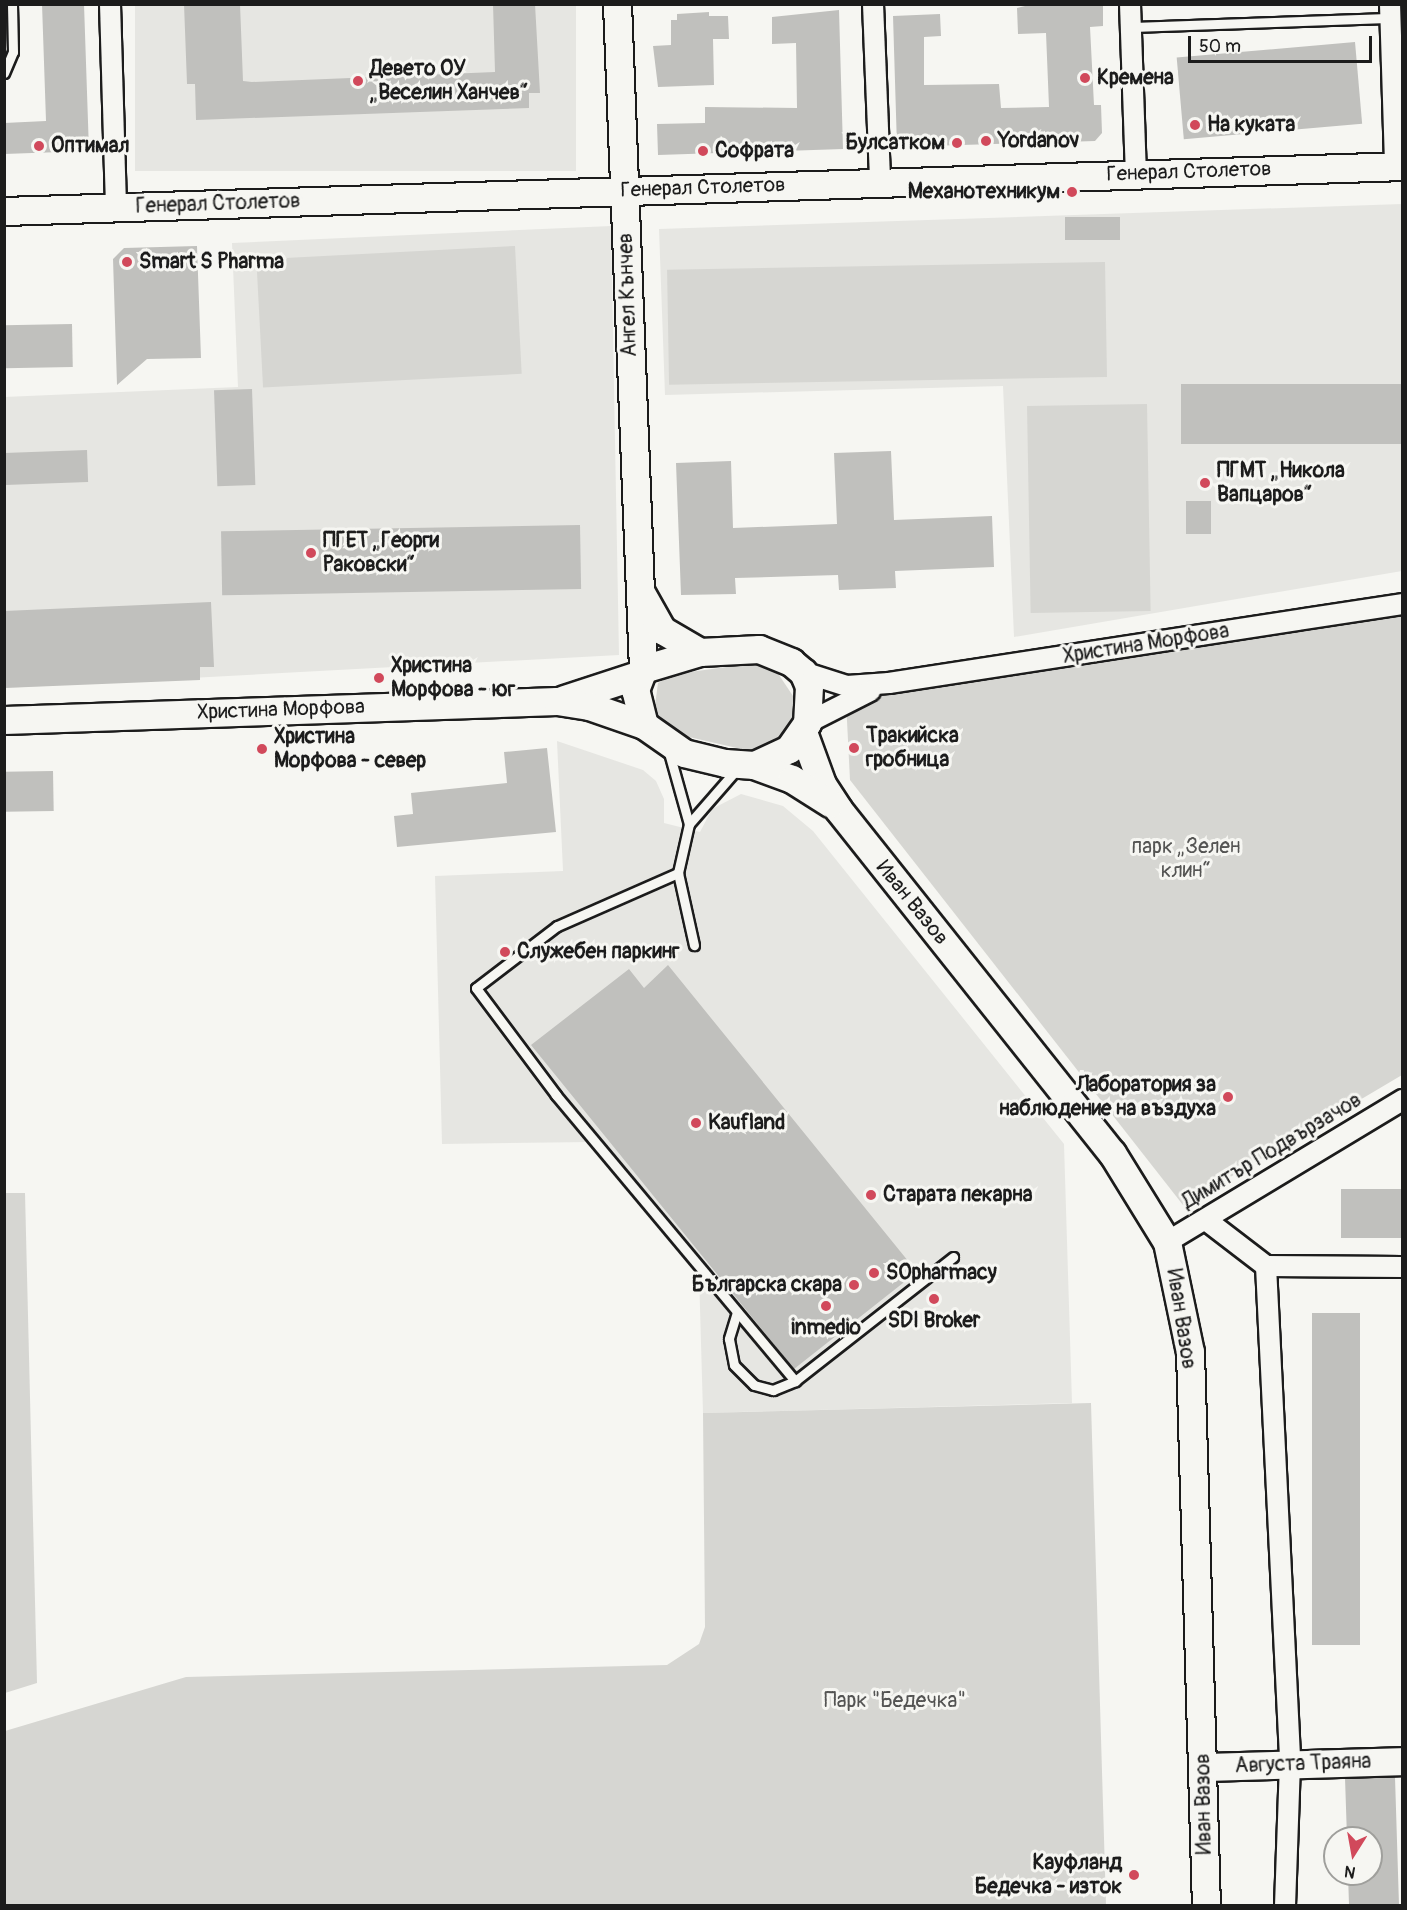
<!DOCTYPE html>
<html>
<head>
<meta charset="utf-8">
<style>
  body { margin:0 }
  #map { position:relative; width:1407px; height:1910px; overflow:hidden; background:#f6f6f2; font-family:Pangolin,sans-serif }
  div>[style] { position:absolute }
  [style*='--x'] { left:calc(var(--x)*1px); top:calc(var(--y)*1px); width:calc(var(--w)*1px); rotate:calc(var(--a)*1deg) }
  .built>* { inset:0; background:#e6e6e2; transform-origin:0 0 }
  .green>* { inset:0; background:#d6d6d2; transform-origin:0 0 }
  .building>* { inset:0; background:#c0c0bd; transform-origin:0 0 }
  .roads { filter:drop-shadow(2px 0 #1c1c1c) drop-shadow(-2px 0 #1c1c1c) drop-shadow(0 2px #1c1c1c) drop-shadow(0 -2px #1c1c1c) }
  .lane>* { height:9px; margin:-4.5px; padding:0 4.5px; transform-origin:4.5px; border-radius:4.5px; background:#f6f6f2 }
  .street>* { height:20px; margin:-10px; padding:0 10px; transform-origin:10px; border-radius:10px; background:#f6f6f2 }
  .secondary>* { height:27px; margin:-13.5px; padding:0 13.5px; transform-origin:13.5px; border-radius:13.5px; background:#f6f6f2 }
  .dots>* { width:16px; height:16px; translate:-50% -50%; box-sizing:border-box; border:3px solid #f6f6f2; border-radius:50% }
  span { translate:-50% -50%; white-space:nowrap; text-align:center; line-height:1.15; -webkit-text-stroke:6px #f6f6f2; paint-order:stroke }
  .poi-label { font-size:21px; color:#1c1c1c; font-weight:700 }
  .left { translate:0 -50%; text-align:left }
  .right { translate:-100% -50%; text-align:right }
  .street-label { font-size:21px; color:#1c1c1c }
  .park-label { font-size:21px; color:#545453 }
  .frame { position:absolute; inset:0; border:6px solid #1c1c1c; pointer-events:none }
  .north { position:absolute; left:1323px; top:1826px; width:60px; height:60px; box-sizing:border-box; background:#f6f6f2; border:2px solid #9f9f9c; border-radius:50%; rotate:191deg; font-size:16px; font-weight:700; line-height:24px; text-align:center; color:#1c1c1c }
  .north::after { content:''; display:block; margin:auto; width:21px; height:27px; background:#d1495b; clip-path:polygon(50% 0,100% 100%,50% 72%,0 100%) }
  .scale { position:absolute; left:1188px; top:36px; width:184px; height:27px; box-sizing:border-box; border:3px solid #1c1c1c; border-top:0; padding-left:8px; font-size:18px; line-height:21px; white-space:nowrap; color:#1c1c1c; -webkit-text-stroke:4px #f6f6f2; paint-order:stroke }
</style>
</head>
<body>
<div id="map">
  <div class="built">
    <i style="left:135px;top:5px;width:441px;height:166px"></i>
    <i style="clip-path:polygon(1402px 204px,1402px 571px,1014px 637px,1003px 386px,665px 395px,659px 229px)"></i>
    <i style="clip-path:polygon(611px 226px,619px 655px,5px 688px,4px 397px,238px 387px,232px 243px)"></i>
    <i style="clip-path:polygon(557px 741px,643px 770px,656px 781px,664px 799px,664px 823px,700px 832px,712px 809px,741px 794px,783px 806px,813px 831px,1064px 1144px,1072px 1403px,703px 1413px,699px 1273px,592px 1142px,442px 1144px,435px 876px,563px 871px)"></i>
  </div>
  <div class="green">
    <i style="left:515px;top:246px;width:128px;height:259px;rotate:87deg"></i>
    <i style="left:1105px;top:262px;width:115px;height:438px;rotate:89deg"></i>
    <i style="left:1147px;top:404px;width:207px;height:120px;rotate:89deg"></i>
    <i style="clip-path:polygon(1402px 603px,1402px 1075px,1183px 1205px,850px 780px,846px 701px,909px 684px)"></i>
    <i style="clip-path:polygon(756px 663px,777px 672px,795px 699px,795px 716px,775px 746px,750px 751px,676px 734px,654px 713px,658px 683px,675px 674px)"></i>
    <i style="clip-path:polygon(5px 1193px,25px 1193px,37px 1683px,5px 1693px)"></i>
    <i style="clip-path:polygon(1091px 1403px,1106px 1905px,5px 1905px,5px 1731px,186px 1677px,667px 1665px,699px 1644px,705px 1627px,703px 1413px)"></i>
  </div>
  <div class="building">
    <i style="clip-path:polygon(42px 4px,84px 4px,89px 151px,4px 154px,4px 123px,46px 121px)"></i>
    <i style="clip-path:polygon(184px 4px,240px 4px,243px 81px,252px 82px,495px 72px,493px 4px,535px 4px,540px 93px,529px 93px,529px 108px,196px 120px,195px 84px,187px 84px)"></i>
    <i style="clip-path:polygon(1033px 4px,1103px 4px,1103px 26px,1090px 27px,1094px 105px,1101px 105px,1102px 133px,1095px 141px,897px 147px,893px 16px,940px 14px,941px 36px,924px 37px,924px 85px,999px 84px,1001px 108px,1049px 107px,1046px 33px,1018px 34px,1017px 8px)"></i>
    <i style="clip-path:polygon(839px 10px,843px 149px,658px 155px,657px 124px,705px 123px,705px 107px,797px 108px,796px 43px,772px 44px,772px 17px)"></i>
    <i style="clip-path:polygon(709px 12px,709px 16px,728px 16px,729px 39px,713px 39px,714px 85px,658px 87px,653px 46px,671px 45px,671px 20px,677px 20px,677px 14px)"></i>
    <i style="left:1355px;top:42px;width:82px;height:179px;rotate:85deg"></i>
    <i style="left:1120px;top:217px;width:23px;height:55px;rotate:90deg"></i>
    <i style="clip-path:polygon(197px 246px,201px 358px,147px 359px,117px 385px,113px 259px,124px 248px)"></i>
    <i style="left:72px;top:324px;width:43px;height:68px;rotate:89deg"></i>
    <i style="left:1402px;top:384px;width:60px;height:221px;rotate:90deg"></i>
    <i style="left:252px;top:389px;width:96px;height:38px;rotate:88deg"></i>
    <i style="left:87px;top:450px;width:32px;height:83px;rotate:88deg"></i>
    <i style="clip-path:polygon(891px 451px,894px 520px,992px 516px,994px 567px,895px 571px,896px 588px,839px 590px,838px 575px,735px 578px,736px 594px,681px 595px,676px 463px,731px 461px,733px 528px,837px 524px,834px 453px)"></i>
    <i style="left:1186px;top:501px;width:25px;height:33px"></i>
    <i style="left:580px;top:525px;width:64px;height:359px;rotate:89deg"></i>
    <i style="clip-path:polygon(211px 602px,214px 667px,200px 667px,200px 680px,4px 688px,4px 611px)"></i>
    <i style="clip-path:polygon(547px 748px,556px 832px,397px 847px,394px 816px,413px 814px,411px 793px,507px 783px,504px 752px)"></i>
    <i style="left:53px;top:771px;width:40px;height:49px;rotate:89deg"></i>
    <i style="clip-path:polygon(668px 965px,917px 1272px,794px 1369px,531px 1045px,629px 969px,644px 988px)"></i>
    <i style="left:1402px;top:1189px;width:49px;height:61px;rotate:90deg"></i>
    <i style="left:1312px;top:1313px;width:48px;height:332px"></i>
    <i style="clip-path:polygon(1395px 1777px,1399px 1905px,1349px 1905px,1348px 1874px,1371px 1874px,1371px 1838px,1347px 1838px,1345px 1778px)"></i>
  </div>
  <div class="roads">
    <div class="lane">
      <i style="--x:1130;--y:27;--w:260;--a:-2"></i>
      <i style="--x:4;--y:73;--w:23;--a:-67"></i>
      <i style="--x:13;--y:52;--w:48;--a:-91.2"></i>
      <i style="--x:668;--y:749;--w:78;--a:74.4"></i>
      <i style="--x:689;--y:824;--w:50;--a:102.7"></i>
      <i style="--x:678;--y:873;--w:74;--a:77.5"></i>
      <i style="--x:689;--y:824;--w:73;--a:-48.9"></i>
      <i style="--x:678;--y:873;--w:132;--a:156.3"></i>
      <i style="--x:557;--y:926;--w:102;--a:142.6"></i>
      <i style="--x:476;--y:988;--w:134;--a:53.2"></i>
      <i style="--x:556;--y:1095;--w:373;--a:50.1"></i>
      <i style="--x:795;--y:1381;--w:201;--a:-38.1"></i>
      <i style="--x:737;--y:1312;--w:28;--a:107"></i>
      <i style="--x:729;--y:1339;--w:26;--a:79"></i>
      <i style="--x:734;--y:1365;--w:28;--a:45"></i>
      <i style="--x:754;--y:1385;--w:20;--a:15"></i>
      <i style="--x:773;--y:1390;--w:24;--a:-22"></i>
    </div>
    <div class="street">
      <i style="--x:110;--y:4;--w:203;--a:88.3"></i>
      <i style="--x:873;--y:4;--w:178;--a:87.7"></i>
      <i style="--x:1130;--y:4;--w:170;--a:88"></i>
      <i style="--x:1390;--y:4;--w:162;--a:88.2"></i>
      <i style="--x:803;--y:672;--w:46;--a:17.7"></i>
      <i style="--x:847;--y:686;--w:42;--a:-4.1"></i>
      <i style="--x:889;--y:683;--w:519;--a:-8.75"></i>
      <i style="--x:807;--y:723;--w:71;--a:-26.9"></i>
      <i style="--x:1206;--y:1220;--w:76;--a:37.5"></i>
      <i style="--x:1266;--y:1266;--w:136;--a:0.4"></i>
      <i style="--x:1167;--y:1242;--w:275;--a:-31.1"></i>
      <i style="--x:1266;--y:1266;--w:498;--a:87.2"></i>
      <i style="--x:1290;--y:1763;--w:143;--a:92"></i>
    </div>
    <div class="secondary">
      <i style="--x:617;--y:4;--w:666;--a:87.76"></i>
      <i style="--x:4;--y:211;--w:1399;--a:-1.84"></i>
      <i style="--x:640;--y:591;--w:45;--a:60.6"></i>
      <i style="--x:662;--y:630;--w:44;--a:30.1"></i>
      <i style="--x:759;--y:649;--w:35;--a:22"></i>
      <i style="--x:791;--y:662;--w:16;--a:40"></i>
      <i style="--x:803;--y:672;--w:15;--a:67"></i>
      <i style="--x:809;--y:686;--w:37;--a:93"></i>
      <i style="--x:807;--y:723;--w:32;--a:125"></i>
      <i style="--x:789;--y:749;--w:38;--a:155"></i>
      <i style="--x:754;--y:765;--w:29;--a:-176"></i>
      <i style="--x:725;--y:763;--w:42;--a:-166.3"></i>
      <i style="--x:684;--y:753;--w:49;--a:-145"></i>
      <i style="--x:644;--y:725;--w:36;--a:-104"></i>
      <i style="--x:635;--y:690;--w:22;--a:-69"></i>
      <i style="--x:643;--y:669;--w:59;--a:-16.6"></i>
      <i style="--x:700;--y:652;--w:59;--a:-2.9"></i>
      <i style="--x:564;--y:699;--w:78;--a:-18"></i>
      <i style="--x:4;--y:720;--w:553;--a:-1.97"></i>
      <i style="--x:557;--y:701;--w:32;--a:9"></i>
      <i style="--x:589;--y:706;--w:58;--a:19.1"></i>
      <i style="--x:803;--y:732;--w:55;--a:69.9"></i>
      <i style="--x:822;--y:784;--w:30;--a:57"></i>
      <i style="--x:838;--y:809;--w:440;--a:51.5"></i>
      <i style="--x:1112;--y:1153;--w:105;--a:58.3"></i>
      <i style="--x:1167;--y:1242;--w:112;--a:78.2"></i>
      <i style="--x:1190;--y:1352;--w:554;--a:88.35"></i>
      <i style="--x:754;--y:765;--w:40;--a:20.2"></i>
      <i style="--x:792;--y:779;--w:45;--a:32.3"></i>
      <i style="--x:1203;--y:1767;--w:199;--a:-1.7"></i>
    </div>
  </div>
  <div class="dots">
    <i style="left:1085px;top:78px;background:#d1495b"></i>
    <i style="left:358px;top:81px;background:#d1495b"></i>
    <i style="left:1195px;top:125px;background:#d1495b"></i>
    <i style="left:986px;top:141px;background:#d1495b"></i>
    <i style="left:957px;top:143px;background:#d1495b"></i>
    <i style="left:39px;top:146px;background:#d1495b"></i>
    <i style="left:703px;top:151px;background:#d1495b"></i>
    <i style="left:1072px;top:192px;background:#d1495b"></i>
    <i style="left:127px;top:262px;background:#d1495b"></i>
    <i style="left:1205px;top:483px;background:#d1495b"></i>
    <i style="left:311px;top:553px;background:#d1495b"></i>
    <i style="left:379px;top:678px;background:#d1495b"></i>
    <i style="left:854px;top:748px;background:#d1495b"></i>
    <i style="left:262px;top:749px;background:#d1495b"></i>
    <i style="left:505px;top:952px;background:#d1495b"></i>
    <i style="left:1228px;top:1097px;background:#d1495b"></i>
    <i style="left:696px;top:1123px;background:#d1495b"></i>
    <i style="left:871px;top:1195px;background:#d1495b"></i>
    <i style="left:874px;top:1273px;background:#d1495b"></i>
    <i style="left:854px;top:1285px;background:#d1495b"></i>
    <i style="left:934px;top:1299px;background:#d1495b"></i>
    <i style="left:826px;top:1306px;background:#d1495b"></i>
    <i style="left:1134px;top:1875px;background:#d1495b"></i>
  </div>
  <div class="poi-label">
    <span class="left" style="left:370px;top:81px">Девето ОУ<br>„Веселин Ханчев“</span>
    <span class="left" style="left:1097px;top:78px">Кремена</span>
    <span class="left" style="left:1207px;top:125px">На куката</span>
    <span class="left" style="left:998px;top:141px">Yordanov</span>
    <span class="right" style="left:945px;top:143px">Булсатком</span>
    <span class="left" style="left:51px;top:146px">Оптимал</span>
    <span class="left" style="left:715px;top:151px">Софрата</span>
    <span class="right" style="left:1060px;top:192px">Механотехникум</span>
    <span class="left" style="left:139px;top:262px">Smart S Pharma</span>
    <span class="left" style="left:1217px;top:483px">ПГМТ „Никола<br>Вапцаров“</span>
    <span class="left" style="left:323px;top:553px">ПГЕТ „Георги<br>Раковски“</span>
    <span class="left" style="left:391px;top:678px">Христина<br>Морфова - юг</span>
    <span class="left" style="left:866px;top:748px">Тракийска<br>гробница</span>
    <span class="left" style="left:274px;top:749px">Христина<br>Морфова - север</span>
    <span class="left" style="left:517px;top:952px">Служебен паркинг</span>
    <span class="right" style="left:1216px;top:1097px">Лаборатория за<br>наблюдение на въздуха</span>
    <span class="left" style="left:708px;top:1123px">Kaufland</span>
    <span class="left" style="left:883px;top:1195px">Старата пекарна</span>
    <span class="left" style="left:886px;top:1273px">SOpharmacy</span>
    <span class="right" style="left:842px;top:1285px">Българска скара</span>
    <span style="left:934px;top:1321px">SDI Broker</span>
    <span style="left:826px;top:1328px">inmedio</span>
    <span class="right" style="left:1122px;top:1875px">Кауфланд<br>Бедечка - изток</span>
  </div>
  <div class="street-label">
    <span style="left:1189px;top:172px;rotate:-2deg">Генерал Столетов</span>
    <span style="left:703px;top:188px;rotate:-2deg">Генерал Столетов</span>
    <span style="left:218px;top:204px;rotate:-2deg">Генерал Столетов</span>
    <span style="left:628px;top:295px;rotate:-92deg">Ангел Кънчев</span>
    <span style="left:1146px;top:644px;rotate:-9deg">Христина Морфова</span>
    <span style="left:281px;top:710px;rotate:-2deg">Христина Морфова</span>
    <span style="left:912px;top:903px;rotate:51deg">Иван Вазов</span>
    <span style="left:1272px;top:1151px;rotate:-31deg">Димитър Подвързачов</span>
    <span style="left:1181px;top:1319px;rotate:81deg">Иван Вазов</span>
    <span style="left:1303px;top:1764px;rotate:-2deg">Августа Траяна</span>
    <span style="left:1204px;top:1804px;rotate:-91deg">Иван Вазов</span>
  </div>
  <div class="park-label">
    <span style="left:1186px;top:859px">парк „Зелен<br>клин“</span>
    <span style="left:895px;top:1701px">Парк "Бедечка"</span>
  </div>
  <div class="frame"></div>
  <div class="north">N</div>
  <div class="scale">50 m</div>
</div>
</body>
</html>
